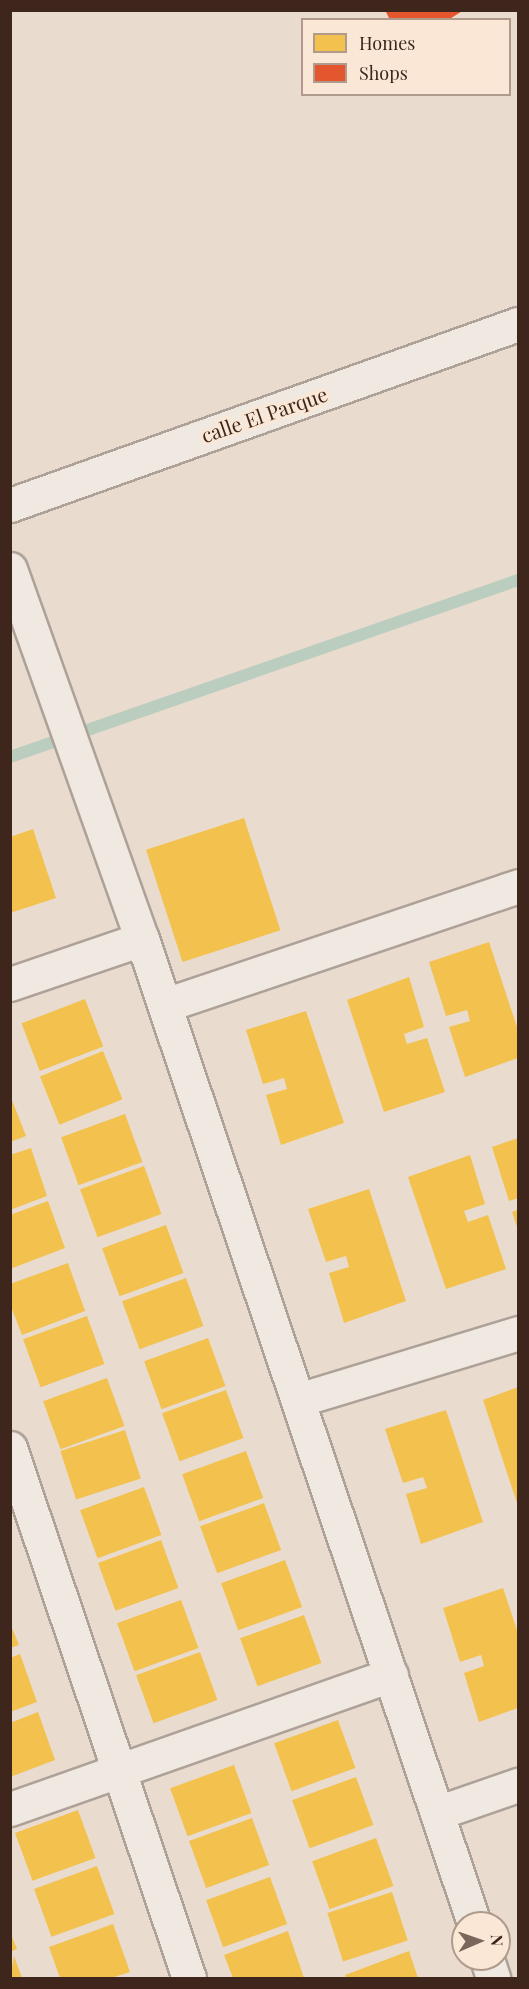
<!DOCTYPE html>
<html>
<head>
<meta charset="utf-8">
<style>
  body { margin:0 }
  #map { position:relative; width:529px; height:1989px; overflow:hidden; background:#e9dccf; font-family:"Playfair Display",serif }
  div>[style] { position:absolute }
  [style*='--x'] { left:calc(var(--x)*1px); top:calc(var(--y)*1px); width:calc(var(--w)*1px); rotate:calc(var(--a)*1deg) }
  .homes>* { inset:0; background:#f2c14e; transform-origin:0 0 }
  .shops>* { inset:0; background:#e4572e }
  .stream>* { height:12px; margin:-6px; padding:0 6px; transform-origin:6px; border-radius:6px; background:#bacdbe }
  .roads { filter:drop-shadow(2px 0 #aea198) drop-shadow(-2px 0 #aea198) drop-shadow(0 2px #aea198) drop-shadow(0 -2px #aea198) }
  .minor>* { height:33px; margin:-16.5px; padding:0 16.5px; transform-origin:16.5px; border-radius:16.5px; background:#f0e9e2 }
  span { translate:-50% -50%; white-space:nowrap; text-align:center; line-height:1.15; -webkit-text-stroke:6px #fae7d5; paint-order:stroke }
  .street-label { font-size:20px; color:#3f261d }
  .frame { position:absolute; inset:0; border:12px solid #3f261d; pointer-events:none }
  .legend { position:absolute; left:301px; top:18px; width:210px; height:78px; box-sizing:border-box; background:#fae7d5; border:2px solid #af9a8b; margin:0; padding:8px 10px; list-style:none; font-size:18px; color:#3f261d }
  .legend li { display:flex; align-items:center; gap:12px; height:30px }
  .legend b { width:30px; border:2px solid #af9a8b }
  .north { position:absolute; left:451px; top:1911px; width:60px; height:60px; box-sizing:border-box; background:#fae7d5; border:2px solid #af9a8b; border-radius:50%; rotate:88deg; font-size:16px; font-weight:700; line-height:24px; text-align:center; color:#3f261d }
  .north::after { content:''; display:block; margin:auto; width:21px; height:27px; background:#7a665b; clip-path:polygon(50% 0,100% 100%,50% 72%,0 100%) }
</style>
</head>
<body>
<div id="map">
  <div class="homes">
    <i style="left:244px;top:818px;width:118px;height:103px;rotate:72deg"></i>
    <i style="clip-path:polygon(33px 829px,56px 898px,10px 913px,10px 837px)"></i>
    <i style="clip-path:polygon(489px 942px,518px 1030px,518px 1058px,465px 1077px,449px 1027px,470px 1021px,467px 1010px,446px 1016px,429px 962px)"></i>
    <i style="clip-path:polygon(409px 977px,424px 1027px,404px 1034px,407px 1044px,427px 1038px,445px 1092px,384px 1112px,347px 1000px)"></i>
    <i style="left:85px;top:999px;width:51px;height:68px;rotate:69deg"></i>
    <i style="clip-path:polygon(306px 1011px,344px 1123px,281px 1145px,266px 1095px,287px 1089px,284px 1078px,263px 1084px,246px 1030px)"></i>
    <i style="left:103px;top:1051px;width:52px;height:68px;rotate:68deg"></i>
    <i style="clip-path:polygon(10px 1095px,26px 1136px,10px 1142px)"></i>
    <i style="left:125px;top:1114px;width:51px;height:68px;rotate:70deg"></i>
    <i style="clip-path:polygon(518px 1138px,518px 1198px,509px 1201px,492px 1147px)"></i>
    <i style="clip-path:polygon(31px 1148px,47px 1196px,10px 1210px,10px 1155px)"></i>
    <i style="clip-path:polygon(470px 1155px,485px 1204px,464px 1211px,468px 1222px,488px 1215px,506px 1269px,446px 1289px,408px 1177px)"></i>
    <i style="left:144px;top:1166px;width:51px;height:68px;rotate:70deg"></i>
    <i style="clip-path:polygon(369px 1189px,406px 1301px,344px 1323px,329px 1273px,349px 1267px,346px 1256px,326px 1262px,308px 1209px)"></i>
    <i style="clip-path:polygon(48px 1201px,65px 1248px,10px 1269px,10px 1215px)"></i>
    <i style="clip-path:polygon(518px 1210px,518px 1230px,512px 1212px)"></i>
    <i style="left:166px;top:1225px;width:51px;height:68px;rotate:70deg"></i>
    <i style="clip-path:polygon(68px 1263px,85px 1311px,22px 1335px,10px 1304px,10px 1284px)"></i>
    <i style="left:186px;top:1278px;width:51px;height:68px;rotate:70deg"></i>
    <i style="left:87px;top:1316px;width:51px;height:68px;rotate:70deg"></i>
    <i style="left:208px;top:1338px;width:51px;height:68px;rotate:70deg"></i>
    <i style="left:107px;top:1378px;width:51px;height:68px;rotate:70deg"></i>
    <i style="clip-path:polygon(518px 1387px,518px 1506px,483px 1400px)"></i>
    <i style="left:226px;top:1390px;width:51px;height:68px;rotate:70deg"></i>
    <i style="clip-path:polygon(446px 1410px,483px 1522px,421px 1544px,406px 1494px,427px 1488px,423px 1477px,403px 1483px,385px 1429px)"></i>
    <i style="left:125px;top:1430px;width:51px;height:68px;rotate:72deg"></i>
    <i style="left:246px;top:1451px;width:50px;height:68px;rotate:70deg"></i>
    <i style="left:144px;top:1487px;width:51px;height:68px;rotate:70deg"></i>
    <i style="left:264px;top:1503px;width:50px;height:68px;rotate:70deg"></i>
    <i style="left:161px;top:1540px;width:51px;height:67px;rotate:70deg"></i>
    <i style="left:285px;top:1560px;width:50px;height:68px;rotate:70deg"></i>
    <i style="clip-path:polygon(503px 1588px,518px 1633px,518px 1708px,479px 1722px,464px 1673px,484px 1666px,481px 1655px,460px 1662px,443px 1608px)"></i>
    <i style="left:181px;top:1600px;width:51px;height:68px;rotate:70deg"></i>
    <i style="left:304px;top:1615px;width:51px;height:68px;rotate:70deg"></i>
    <i style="clip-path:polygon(10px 1623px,19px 1645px,10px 1648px)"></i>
    <i style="left:200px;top:1652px;width:51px;height:68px;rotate:70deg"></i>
    <i style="clip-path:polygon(20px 1654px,37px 1702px,10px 1712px,10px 1658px)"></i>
    <i style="clip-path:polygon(38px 1712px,55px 1760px,10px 1777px,10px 1723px)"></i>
    <i style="left:338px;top:1720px;width:51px;height:68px;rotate:70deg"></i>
    <i style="left:234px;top:1765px;width:51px;height:68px;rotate:70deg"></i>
    <i style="left:356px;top:1777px;width:51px;height:68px;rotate:70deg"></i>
    <i style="left:78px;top:1810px;width:51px;height:67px;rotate:70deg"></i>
    <i style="left:252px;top:1818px;width:50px;height:67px;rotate:70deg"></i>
    <i style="left:376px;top:1838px;width:51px;height:68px;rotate:70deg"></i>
    <i style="left:97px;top:1866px;width:51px;height:67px;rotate:70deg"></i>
    <i style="left:270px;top:1877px;width:50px;height:68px;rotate:70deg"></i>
    <i style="left:392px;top:1892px;width:51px;height:68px;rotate:72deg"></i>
    <i style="clip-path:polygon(113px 1924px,130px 1972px,111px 1978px,60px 1978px,49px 1947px)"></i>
    <i style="clip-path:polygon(288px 1931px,304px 1978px,233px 1978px,224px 1955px)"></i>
    <i style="clip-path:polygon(10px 1932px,17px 1949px,10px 1952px)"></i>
    <i style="clip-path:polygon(409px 1951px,418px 1978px,346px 1978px,345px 1975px)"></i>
    <i style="clip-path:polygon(14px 1956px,22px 1978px,10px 1978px)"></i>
  </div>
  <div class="shops">
    <i style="clip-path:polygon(385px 10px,464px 10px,448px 20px,390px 20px)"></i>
  </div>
  <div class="stream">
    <i style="--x:10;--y:757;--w:538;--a:-19.21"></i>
  </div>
  <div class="roads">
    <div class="minor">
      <i style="--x:10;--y:505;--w:539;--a:-19.61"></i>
      <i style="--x:10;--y:569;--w:393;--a:70.4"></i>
      <i style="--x:142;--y:939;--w:1038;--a:71.36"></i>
      <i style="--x:10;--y:984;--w:139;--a:-18.8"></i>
      <i style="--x:165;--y:1005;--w:373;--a:-18.6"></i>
      <i style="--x:298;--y:1400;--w:230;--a:-16.9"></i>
      <i style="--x:10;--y:1448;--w:559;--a:71.34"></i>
      <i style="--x:10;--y:1809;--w:404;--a:-19.4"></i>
      <i style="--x:437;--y:1813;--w:86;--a:-19.1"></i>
      <i style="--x:487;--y:1959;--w:20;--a:72"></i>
    </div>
  </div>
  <div class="street-label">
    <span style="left:264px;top:414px;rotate:-19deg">calle El Parque</span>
  </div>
  <div class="frame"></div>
  <ul class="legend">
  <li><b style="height:16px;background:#f2c14e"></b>Homes</li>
  <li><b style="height:16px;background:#e4572e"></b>Shops</li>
  </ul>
  <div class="north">N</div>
</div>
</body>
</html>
